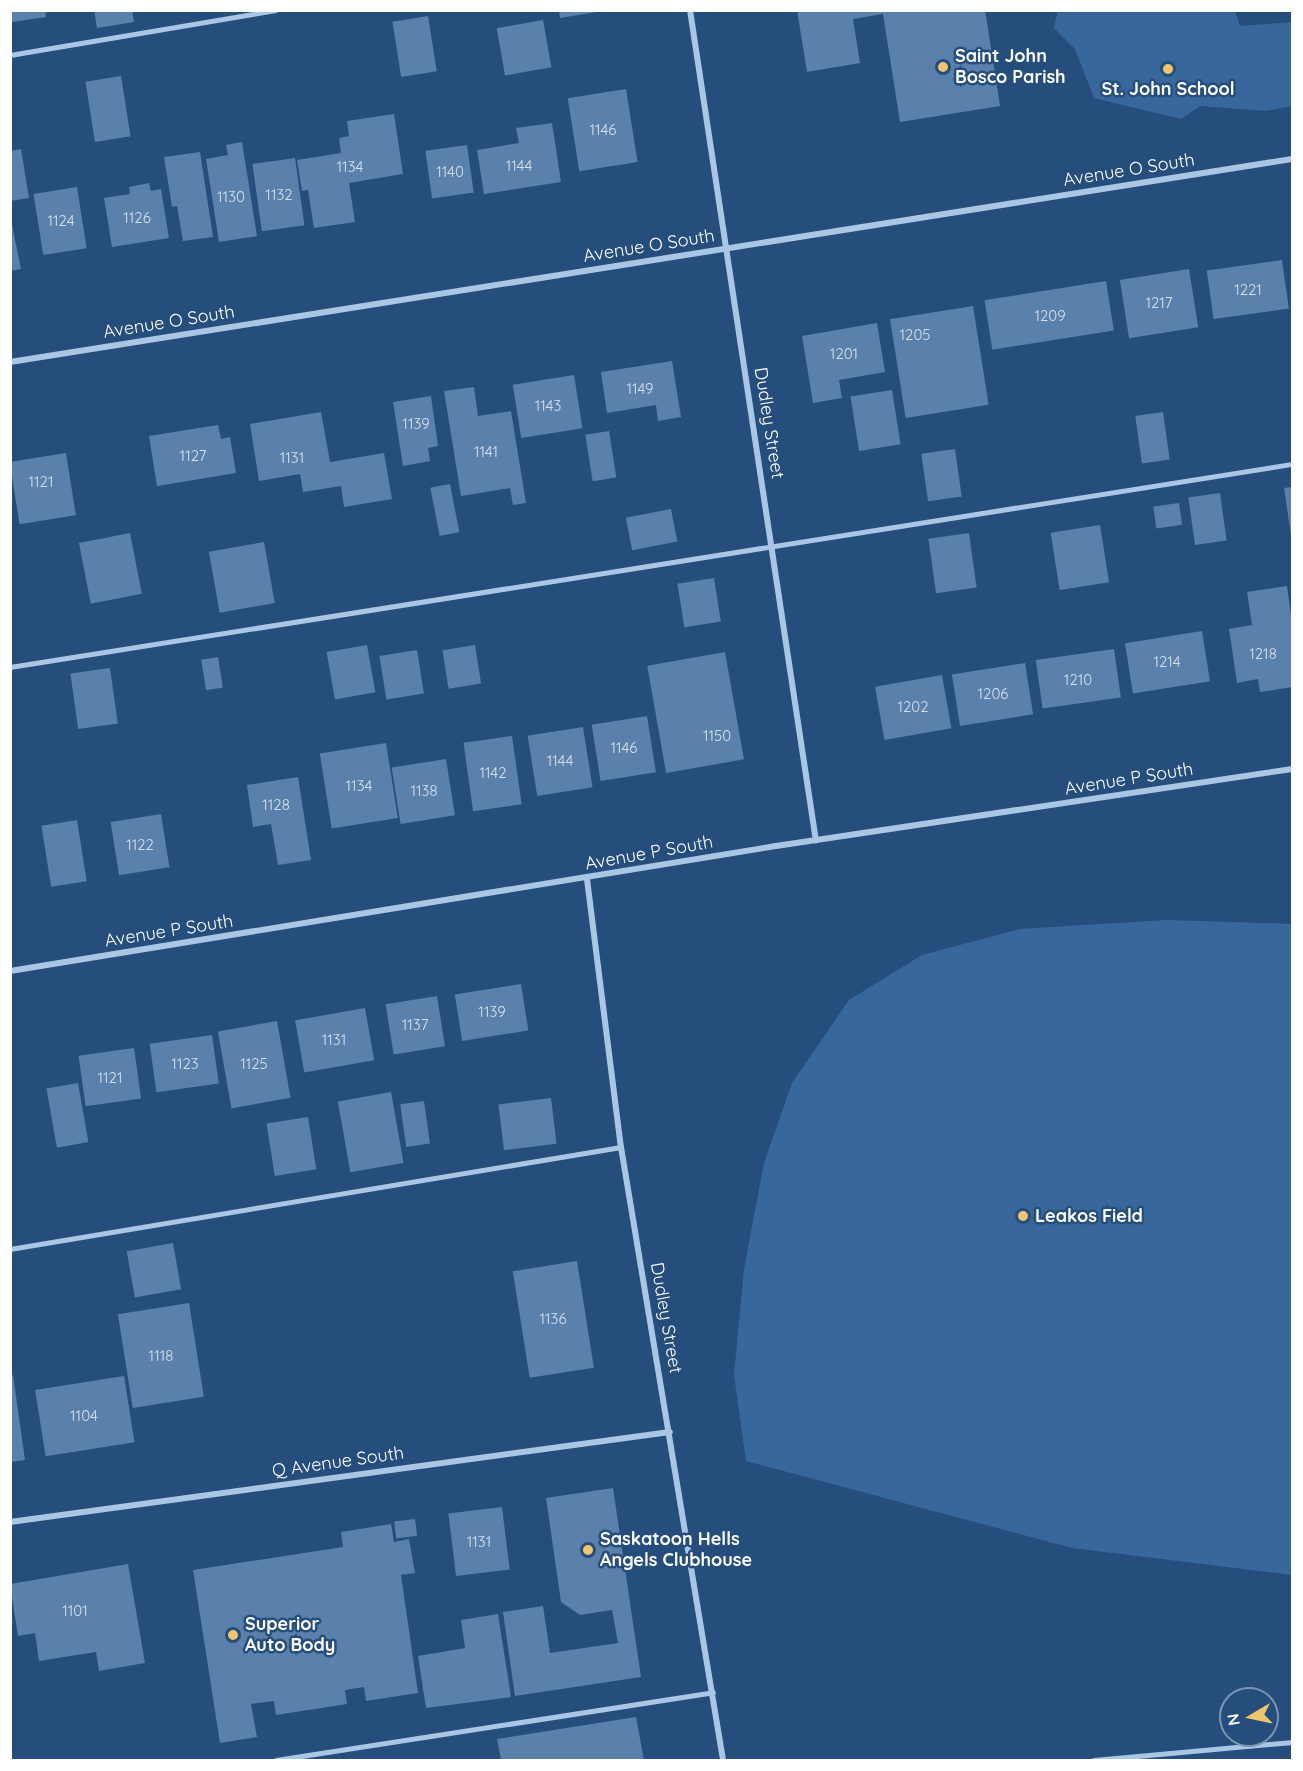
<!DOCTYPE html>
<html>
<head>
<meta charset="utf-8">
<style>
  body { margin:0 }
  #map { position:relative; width:1303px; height:1771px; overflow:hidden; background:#254e7d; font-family:Quicksand,sans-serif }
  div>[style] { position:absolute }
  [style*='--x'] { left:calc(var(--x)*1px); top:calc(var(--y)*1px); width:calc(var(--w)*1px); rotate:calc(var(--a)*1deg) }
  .green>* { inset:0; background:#38689b }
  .building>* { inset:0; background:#5981ac; transform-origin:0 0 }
  .service>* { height:4.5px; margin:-2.25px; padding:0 2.25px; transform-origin:2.25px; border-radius:2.25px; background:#aac6e5 }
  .minor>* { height:6px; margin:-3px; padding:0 3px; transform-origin:3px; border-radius:3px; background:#aac6e5 }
  .dots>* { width:16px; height:16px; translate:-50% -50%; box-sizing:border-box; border:3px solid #254e7d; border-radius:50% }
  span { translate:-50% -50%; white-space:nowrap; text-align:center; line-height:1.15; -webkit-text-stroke:5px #254e7d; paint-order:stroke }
  .number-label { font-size:15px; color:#d6e0ea }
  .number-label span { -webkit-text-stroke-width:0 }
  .poi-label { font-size:18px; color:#fff; font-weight:700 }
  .left { translate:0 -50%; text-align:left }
  .street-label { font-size:18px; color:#fff }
  .frame { position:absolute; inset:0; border:12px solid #fff; pointer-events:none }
  .north { position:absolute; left:1219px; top:1687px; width:60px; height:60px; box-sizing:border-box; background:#254e7d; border:2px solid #7c95b1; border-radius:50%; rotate:261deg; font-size:16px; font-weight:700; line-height:24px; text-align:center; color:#fff }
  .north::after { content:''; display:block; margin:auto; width:21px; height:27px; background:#efc66e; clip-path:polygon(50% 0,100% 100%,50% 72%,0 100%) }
</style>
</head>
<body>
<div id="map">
  <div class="green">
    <i style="clip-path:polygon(1058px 10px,1235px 10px,1240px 26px,1292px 22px,1292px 106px,1266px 111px,1200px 106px,1181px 119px,1094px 98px,1075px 49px,1054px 28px)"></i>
    <i style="clip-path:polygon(1166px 920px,1292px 924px,1292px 1575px,1072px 1548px,746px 1461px,734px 1375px,744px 1269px,764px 1163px,792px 1083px,849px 1000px,922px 955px,1020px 929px)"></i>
  </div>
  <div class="building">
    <i style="clip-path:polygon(10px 10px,45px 10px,46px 17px,12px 22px)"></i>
    <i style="clip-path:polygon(94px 10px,132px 10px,134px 22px,97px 28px)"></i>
    <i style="clip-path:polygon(559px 10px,596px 10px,597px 12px,560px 18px)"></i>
    <i style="clip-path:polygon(797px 10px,985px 10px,1000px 106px,900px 122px,883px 14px,853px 19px,860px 63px,807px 72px)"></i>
    <i style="left:428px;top:16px;width:56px;height:36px;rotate:81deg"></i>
    <i style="left:543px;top:20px;width:48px;height:47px;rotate:80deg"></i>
    <i style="left:121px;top:76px;width:61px;height:36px;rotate:81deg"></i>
    <i style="left:626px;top:89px;width:74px;height:59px;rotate:81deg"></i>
    <i style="clip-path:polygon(394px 114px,403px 174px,349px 183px,355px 222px,314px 228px,308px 190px,302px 191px,297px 160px,341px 153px,339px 138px,349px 136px,347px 121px)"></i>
    <i style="clip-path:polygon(552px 123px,561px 182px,484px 194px,477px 150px,519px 143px,516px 128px)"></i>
    <i style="clip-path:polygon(242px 142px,257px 236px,219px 242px,206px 159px,228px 155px,226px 145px)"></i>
    <i style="left:467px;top:145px;width:48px;height:42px;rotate:82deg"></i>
    <i style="clip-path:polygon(21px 149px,29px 198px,10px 201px,10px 151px)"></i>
    <i style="clip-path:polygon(200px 152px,213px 237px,183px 241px,177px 206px,172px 207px,164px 157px)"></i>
    <i style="left:295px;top:158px;width:68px;height:43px;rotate:82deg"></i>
    <i style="clip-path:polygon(149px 183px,151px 191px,161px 189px,169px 238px,112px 247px,104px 198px,130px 194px,129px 187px)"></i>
    <i style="left:77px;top:187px;width:62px;height:44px;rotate:81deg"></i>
    <i style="clip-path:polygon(10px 215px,21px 269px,10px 271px)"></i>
    <i style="left:1282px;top:260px;width:49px;height:76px;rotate:82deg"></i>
    <i style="left:1189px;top:269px;width:59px;height:70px;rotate:81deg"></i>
    <i style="left:1106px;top:281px;width:50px;height:123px;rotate:81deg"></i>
    <i style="left:973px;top:306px;width:100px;height:84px;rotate:81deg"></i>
    <i style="clip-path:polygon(877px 323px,885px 372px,839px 380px,842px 398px,813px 403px,802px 336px)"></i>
    <i style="clip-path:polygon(672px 361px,681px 417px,658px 421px,656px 405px,607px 413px,601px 372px)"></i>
    <i style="left:574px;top:375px;width:54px;height:62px;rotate:81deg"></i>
    <i style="clip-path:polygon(474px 387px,478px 416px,511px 411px,526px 503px,513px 505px,510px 488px,461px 496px,444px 391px)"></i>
    <i style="left:892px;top:390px;width:55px;height:42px;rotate:81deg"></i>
    <i style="clip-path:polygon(431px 396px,438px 446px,428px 448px,430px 461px,403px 466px,393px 402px)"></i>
    <i style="clip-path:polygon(321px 412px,330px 462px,384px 453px,392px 499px,344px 507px,341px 486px,303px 492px,300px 474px,259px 481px,250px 424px)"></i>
    <i style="left:1163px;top:412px;width:48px;height:28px;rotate:82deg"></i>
    <i style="clip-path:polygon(218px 425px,221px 439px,230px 437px,236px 473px,157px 486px,149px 436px)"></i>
    <i style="left:609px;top:431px;width:47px;height:24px;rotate:81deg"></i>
    <i style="left:955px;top:449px;width:48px;height:34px;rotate:82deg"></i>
    <i style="left:66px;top:453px;width:63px;height:57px;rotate:81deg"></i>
    <i style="left:450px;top:484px;width:49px;height:20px;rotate:79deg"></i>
    <i style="clip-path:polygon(1292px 487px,1292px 535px,1291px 535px,1284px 488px)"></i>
    <i style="left:1220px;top:493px;width:48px;height:32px;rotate:82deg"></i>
    <i style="left:1179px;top:503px;width:22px;height:26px;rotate:82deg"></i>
    <i style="left:671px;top:509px;width:33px;height:46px;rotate:79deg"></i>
    <i style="left:1100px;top:525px;width:58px;height:50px;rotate:81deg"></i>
    <i style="left:130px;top:533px;width:62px;height:52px;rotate:79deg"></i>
    <i style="left:969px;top:533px;width:55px;height:41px;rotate:82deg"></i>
    <i style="left:264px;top:542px;width:62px;height:56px;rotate:80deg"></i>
    <i style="left:714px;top:578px;width:44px;height:37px;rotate:81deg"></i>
    <i style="clip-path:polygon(1287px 586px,1292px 623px,1292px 687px,1260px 692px,1258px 679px,1237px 683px,1229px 629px,1252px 625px,1247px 592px)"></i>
    <i style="left:1202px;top:631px;width:51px;height:78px;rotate:81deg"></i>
    <i style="left:367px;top:645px;width:48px;height:41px;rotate:80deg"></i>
    <i style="left:475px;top:645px;width:39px;height:33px;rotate:81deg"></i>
    <i style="left:1114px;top:649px;width:49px;height:79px;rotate:82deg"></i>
    <i style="left:417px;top:650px;width:44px;height:38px;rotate:81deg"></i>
    <i style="left:725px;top:652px;width:109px;height:79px;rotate:80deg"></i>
    <i style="left:218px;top:657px;width:31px;height:17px;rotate:81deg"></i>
    <i style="left:1025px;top:663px;width:52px;height:74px;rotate:81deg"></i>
    <i style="left:110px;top:668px;width:56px;height:40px;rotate:82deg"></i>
    <i style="left:942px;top:675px;width:54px;height:68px;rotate:80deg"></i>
    <i style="left:647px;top:716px;width:57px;height:56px;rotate:81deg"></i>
    <i style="left:583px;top:727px;width:61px;height:56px;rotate:81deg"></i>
    <i style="left:512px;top:736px;width:69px;height:49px;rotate:82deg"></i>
    <i style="left:386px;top:743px;width:76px;height:67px;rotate:81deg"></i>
    <i style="left:446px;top:759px;width:57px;height:55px;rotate:81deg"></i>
    <i style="clip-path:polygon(298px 777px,311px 860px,278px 865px,271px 824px,253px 827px,247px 785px)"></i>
    <i style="left:161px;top:814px;width:54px;height:51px;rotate:81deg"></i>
    <i style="left:77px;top:820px;width:62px;height:36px;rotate:81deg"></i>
    <i style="left:521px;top:984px;width:47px;height:67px;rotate:81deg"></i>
    <i style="left:437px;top:996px;width:51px;height:52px;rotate:81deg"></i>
    <i style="left:365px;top:1008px;width:53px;height:71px;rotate:80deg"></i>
    <i style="left:277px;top:1021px;width:78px;height:60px;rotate:80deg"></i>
    <i style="left:212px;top:1035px;width:49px;height:63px;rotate:82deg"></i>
    <i style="left:134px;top:1048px;width:51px;height:56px;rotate:82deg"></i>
    <i style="left:78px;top:1083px;width:60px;height:32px;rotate:80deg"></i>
    <i style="left:391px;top:1092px;width:72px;height:54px;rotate:80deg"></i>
    <i style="left:551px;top:1098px;width:46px;height:53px;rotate:83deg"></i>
    <i style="left:424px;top:1101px;width:43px;height:24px;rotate:82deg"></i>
    <i style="left:308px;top:1117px;width:53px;height:42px;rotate:81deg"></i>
    <i style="left:173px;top:1243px;width:47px;height:47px;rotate:80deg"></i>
    <i style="left:577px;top:1261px;width:108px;height:65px;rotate:81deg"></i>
    <i style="left:189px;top:1303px;width:95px;height:72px;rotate:81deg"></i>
    <i style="clip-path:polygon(13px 1375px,25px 1460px,10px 1462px,10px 1376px)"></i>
    <i style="left:124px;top:1376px;width:67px;height:90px;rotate:81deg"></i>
    <i style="clip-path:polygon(613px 1488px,641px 1677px,515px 1696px,503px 1612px,543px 1606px,550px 1653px,618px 1643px,612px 1610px,580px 1615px,561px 1602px,546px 1498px)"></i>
    <i style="left:502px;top:1507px;width:63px;height:54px;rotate:83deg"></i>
    <i style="left:415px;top:1519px;width:17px;height:21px;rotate:83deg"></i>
    <i style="clip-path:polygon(391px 1524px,394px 1542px,409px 1539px,415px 1573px,401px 1575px,418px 1693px,366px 1701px,364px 1687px,345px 1690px,347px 1704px,276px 1715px,274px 1701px,251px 1704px,257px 1737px,220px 1743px,193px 1570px,343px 1547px,341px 1532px)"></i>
    <i style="clip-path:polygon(128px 1564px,145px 1663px,99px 1671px,96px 1652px,39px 1661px,35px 1633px,18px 1636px,10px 1584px)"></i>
    <i style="clip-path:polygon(498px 1614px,511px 1697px,426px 1708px,418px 1656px,465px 1648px,461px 1620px)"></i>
    <i style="clip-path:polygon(636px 1717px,644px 1760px,501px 1760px,497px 1739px)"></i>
  </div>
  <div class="service">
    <i style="--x:10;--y:55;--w:269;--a:-9.6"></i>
    <i style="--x:10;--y:667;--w:1298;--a:-9"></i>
    <i style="--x:10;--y:1249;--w:619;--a:-9.48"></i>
    <i style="--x:276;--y:1760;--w:442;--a:-8.8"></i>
    <i style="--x:1094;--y:1760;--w:199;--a:-5.2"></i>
  </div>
  <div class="minor">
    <i style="--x:690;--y:10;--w:840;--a:81.38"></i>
    <i style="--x:10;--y:362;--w:1298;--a:-9"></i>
    <i style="--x:587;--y:879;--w:270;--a:82.8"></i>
    <i style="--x:621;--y:1147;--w:621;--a:80.55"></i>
    <i style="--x:10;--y:971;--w:776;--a:-9.27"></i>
    <i style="--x:776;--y:846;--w:522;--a:-8.49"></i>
    <i style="--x:10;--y:1522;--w:666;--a:-7.77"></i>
  </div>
  <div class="dots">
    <i style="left:943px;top:67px;background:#efc66e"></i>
    <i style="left:1168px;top:69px;background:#efc66e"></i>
    <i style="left:1023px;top:1216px;background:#efc66e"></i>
    <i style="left:588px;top:1550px;background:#efc66e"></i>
    <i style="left:233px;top:1635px;background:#efc66e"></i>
  </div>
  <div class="number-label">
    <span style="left:603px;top:130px">1146</span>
    <span style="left:519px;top:166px">1144</span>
    <span style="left:350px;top:167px">1134</span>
    <span style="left:450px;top:172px">1140</span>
    <span style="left:279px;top:195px">1132</span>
    <span style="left:231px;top:197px">1130</span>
    <span style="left:137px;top:218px">1126</span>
    <span style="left:61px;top:221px">1124</span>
    <span style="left:1248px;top:290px">1221</span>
    <span style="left:1159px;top:303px">1217</span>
    <span style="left:1050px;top:316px">1209</span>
    <span style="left:915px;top:335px">1205</span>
    <span style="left:844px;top:354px">1201</span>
    <span style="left:640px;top:389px">1149</span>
    <span style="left:548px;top:406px">1143</span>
    <span style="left:416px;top:424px">1139</span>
    <span style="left:486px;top:452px">1141</span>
    <span style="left:193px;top:456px">1127</span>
    <span style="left:292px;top:458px">1131</span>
    <span style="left:41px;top:482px">1121</span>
    <span style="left:1263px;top:654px">1218</span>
    <span style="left:1167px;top:662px">1214</span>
    <span style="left:1078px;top:680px">1210</span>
    <span style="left:993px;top:694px">1206</span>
    <span style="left:913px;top:707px">1202</span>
    <span style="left:717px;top:736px">1150</span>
    <span style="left:624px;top:748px">1146</span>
    <span style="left:560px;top:761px">1144</span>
    <span style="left:493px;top:773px">1142</span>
    <span style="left:359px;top:786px">1134</span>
    <span style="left:424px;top:791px">1138</span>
    <span style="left:276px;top:805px">1128</span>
    <span style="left:140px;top:845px">1122</span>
    <span style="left:492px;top:1012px">1139</span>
    <span style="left:415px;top:1025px">1137</span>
    <span style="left:334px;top:1040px">1131</span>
    <span style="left:185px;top:1064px">1123</span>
    <span style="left:254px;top:1064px">1125</span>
    <span style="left:110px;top:1078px">1121</span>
    <span style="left:553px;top:1319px">1136</span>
    <span style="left:161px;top:1356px">1118</span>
    <span style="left:84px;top:1416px">1104</span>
    <span style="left:479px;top:1542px">1131</span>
    <span style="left:75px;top:1611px">1101</span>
  </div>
  <div class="poi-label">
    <span class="left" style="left:955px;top:67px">Saint John<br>Bosco Parish</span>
    <span style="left:1168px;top:89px">St. John School</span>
    <span class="left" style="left:1035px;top:1216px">Leakos Field</span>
    <span class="left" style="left:600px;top:1550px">Saskatoon Hells<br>Angels Clubhouse</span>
    <span class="left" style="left:245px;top:1635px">Superior<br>Auto Body</span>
  </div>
  <div class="street-label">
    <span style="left:1129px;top:170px;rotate:-9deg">Avenue O South</span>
    <span style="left:649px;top:246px;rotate:-9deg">Avenue O South</span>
    <span style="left:169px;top:322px;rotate:-9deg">Avenue O South</span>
    <span style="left:769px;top:423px;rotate:81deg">Dudley Street</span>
    <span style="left:1129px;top:779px;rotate:-9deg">Avenue P South</span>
    <span style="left:649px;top:853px;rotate:-10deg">Avenue P South</span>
    <span style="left:169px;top:931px;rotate:-9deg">Avenue P South</span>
    <span style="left:666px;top:1318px;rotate:80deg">Dudley Street</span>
    <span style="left:338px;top:1462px;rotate:-8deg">Q Avenue South</span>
  </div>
  <div class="frame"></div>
  <div class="north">N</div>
</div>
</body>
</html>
